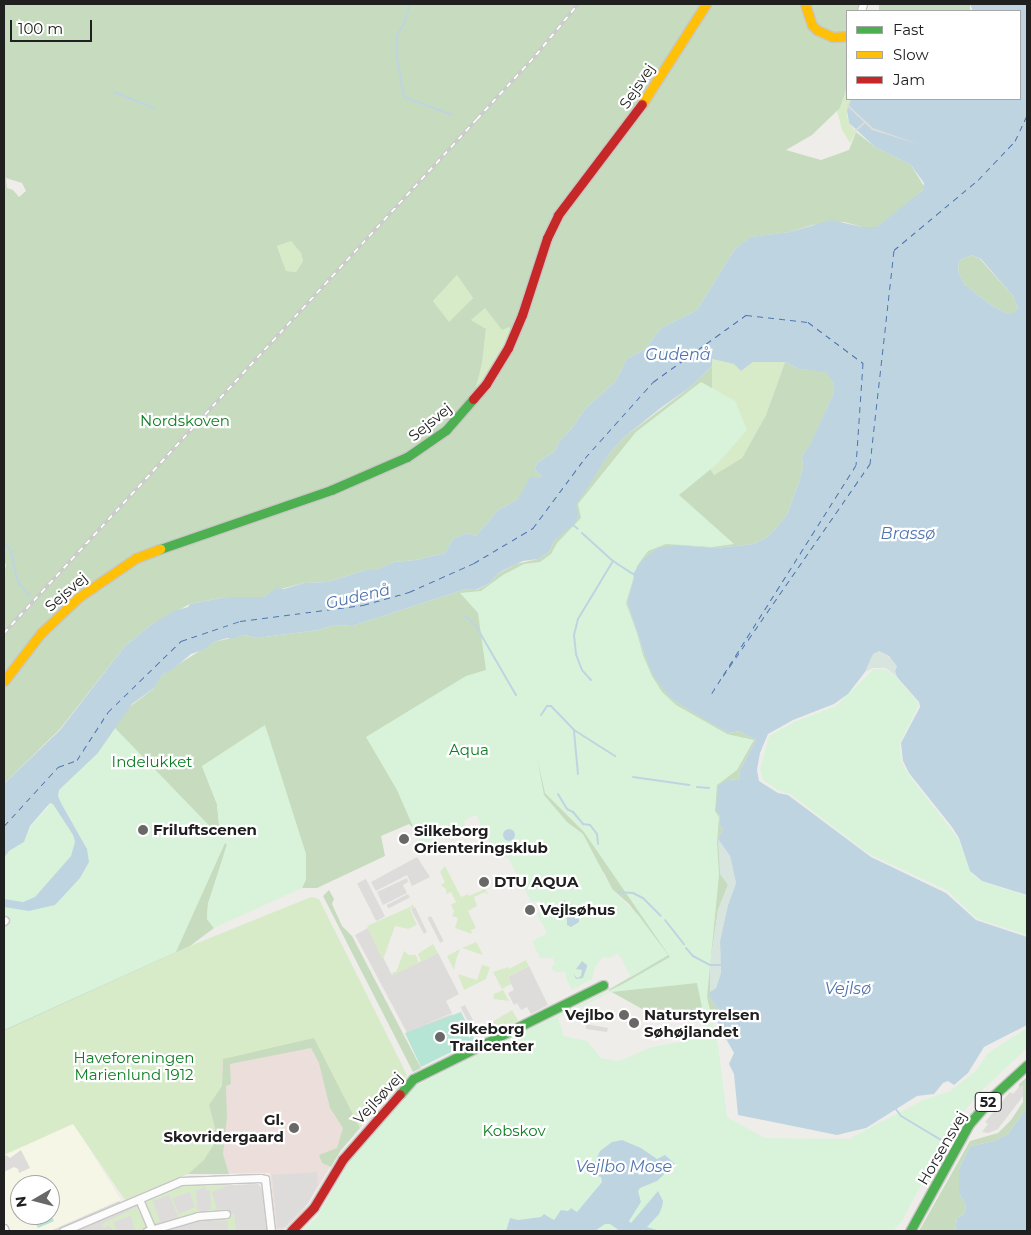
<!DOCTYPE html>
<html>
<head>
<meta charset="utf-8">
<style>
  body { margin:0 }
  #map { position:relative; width:1031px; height:1235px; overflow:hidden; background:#efede9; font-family:Montserrat,sans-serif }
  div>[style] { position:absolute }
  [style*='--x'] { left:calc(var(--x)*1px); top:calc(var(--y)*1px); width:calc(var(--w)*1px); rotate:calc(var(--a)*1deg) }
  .residential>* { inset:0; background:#dedcda }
  .commercial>* { inset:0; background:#ecdfdb }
  .education>* { inset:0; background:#f6f6e6 }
  .religious>* { inset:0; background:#dddcda; transform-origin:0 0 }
  .grass>* { inset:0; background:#d8ebc9; transform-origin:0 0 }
  .forest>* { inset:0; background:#c7dcbf; transform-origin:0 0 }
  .wetland>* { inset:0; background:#d8e5de }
  .park>* { inset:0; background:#d9f3db }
  .pitch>* { inset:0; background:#b6e4d5 }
  .water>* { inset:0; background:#bed5e1 }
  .round { border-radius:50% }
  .pier>* { inset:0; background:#dedddb }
  .stream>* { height:2px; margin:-1px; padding:0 1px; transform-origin:1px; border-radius:1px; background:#bed5e1 }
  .ferry>* { height:1px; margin-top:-0.5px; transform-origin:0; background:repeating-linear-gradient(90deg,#4f74ae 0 6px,transparent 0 11px) }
  .roads { filter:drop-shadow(1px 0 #c7c6c5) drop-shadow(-1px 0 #c7c6c5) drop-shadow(0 1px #c7c6c5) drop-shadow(0 -1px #c7c6c5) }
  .street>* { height:7px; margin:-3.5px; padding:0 3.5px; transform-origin:3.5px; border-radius:3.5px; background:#fdfcfc }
  .fast>* { height:9px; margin:-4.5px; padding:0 4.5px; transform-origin:4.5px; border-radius:4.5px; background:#4caf50 }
  .slow>* { height:9px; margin:-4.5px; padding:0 4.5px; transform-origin:4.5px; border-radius:4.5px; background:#ffc107 }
  .jam>* { height:9px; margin:-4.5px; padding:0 4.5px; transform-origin:4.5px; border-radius:4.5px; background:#c62828 }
  .rail>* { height:4px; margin-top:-2px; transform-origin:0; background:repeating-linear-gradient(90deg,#fff 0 5.5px,#cbcbca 0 11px); box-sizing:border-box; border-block:1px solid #cbcbca }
  .dots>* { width:14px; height:14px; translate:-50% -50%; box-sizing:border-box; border:2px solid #fff; border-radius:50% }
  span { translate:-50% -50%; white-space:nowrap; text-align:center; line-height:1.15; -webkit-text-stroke:4.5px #fff; paint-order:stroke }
  .shield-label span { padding:1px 4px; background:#fff; border:1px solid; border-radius:4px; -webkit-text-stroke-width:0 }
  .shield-label { font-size:14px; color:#202020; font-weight:700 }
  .street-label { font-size:15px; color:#202020 }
  .park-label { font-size:15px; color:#0f7e24 }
  .poi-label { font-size:15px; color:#202020; font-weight:700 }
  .left { translate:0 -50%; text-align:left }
  .right { translate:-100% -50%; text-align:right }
  .water-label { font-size:16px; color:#4f74ae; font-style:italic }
  .frame { position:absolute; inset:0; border:5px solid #202020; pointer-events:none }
  .legend { position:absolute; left:846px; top:10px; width:175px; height:90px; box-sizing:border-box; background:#fff; border:1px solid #a6a6a6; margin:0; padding:6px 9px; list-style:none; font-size:15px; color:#202020 }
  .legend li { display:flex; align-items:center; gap:10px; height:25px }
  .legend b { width:25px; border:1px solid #a6a6a6 }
  .north { position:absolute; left:10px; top:1175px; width:50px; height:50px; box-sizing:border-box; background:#fff; border:1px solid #a6a6a6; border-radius:50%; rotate:262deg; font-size:14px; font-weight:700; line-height:20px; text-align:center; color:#202020 }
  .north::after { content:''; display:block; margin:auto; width:18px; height:22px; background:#686866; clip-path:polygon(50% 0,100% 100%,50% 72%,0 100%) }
  .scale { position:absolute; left:10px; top:20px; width:82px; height:22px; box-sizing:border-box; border:2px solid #202020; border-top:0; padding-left:6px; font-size:15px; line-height:18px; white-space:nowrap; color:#202020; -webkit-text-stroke:4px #fff; paint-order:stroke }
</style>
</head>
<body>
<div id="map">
  <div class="residential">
    <i style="clip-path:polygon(evenodd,72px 1124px,125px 1210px,185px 1187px,258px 1184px,262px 1188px,268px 1231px,4px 1231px,4px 1155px,72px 1124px,20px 1185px,50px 1185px,50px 1215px,20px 1215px,20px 1185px)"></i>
  </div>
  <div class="commercial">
    <i style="clip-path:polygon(314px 1038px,360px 1128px,341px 1150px,303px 1211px,282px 1231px,275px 1231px,270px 1173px,188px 1174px,222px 1061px)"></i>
  </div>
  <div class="education">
    <i style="clip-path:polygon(evenodd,73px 1122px,121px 1200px,50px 1231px,10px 1231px,4px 1222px,4px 1153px,73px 1122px,20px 1185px,50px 1185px,50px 1215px,20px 1215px,20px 1185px)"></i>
  </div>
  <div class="religious">
    <i style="clip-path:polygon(417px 857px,430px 877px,412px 886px,407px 875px,376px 891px,371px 882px)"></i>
    <i style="clip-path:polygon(407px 878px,408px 882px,403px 885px,407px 893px,383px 905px,377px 892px)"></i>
    <i style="left:366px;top:879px;width:42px;height:10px;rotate:63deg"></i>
    <i style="left:408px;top:894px;width:4px;height:24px;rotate:63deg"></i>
    <i style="clip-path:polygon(415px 907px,427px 932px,424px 934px,411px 909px)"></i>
    <i style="left:431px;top:916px;width:28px;height:4px;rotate:63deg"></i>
    <i style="clip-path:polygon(368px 928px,392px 975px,438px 953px,459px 994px,446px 1001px,452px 1013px,424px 1025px,452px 1014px,457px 1020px,413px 1044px,355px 935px)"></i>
    <i style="clip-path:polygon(529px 966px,548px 1005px,531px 1014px,527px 1007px,521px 1010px,517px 1003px,514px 1005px,508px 993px,514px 990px,508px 977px)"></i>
    <i style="left:465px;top:1005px;width:34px;height:5px;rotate:62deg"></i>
    <i style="clip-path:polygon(586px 1024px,608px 1028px,607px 1032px,586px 1029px)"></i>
    <i style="clip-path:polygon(1023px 1086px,1024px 1095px,998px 1129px,988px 1133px,982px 1132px,988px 1124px,985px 1122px,1010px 1092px,1013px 1094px,1019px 1087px)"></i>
    <i style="clip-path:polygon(21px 1150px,30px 1168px,19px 1173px,18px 1169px,14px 1167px,4px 1172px,4px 1156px,6px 1155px,10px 1158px)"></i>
    <i style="clip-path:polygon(317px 1172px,318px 1185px,308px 1203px,285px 1227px,277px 1228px,272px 1175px)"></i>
    <i style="left:227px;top:1186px;width:21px;height:16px;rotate:73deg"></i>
    <i style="left:196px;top:1190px;width:14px;height:20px"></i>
    <i style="left:170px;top:1202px;width:14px;height:17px;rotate:65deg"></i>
    <i style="clip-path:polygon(201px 1222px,202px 1225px,206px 1225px,206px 1231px,192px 1231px,191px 1223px)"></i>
  </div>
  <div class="grass">
    <i style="clip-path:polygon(847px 87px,847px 99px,851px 99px,847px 115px,849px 123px,856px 132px,850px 143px,842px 130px,837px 111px)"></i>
    <i style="clip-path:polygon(291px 240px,301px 253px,303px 261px,296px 272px,286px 271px,277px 246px)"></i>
    <i style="clip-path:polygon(457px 275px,473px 298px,449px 323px,433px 301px)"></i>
    <i style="clip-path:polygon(485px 307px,502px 329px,509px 327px,513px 332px,491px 371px,474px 393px,482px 364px,486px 330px,471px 320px)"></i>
    <i style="clip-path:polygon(712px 359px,735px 364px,741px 371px,753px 362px,785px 362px,766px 415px,742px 458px,714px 475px,700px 452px,712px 388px)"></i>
    <i style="clip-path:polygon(445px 866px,461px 897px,468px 894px,469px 896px,485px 889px,489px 895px,485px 892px,474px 897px,477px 906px,468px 911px,476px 928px,471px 930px,472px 934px,455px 928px,458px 918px,452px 916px,454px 911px,451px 905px,456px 902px,451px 892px,446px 894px,446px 889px,441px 885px,445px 882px,440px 872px)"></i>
    <i style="clip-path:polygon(311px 897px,319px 899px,407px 1075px,360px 1128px,314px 1039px,222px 1061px,222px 1086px,209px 1105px,216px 1136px,214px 1144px,204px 1160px,188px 1174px,125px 1200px,73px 1124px,4px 1155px,4px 1031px,190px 946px)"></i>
    <i style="clip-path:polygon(412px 903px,414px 907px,410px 909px,417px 925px,408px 929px,395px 926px,384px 957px,381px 957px,367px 926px,412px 906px)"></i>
    <i style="clip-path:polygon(476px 942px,478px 945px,483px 955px,462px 948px)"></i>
    <i style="clip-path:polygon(433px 944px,438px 953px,421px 962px,418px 954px)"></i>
    <i style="clip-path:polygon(460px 949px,456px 960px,454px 970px,447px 956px)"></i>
    <i style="clip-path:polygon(404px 951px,409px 955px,416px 955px,419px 963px,392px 975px,393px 972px,396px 972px)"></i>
    <i style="clip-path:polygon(526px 960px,529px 966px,508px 977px,511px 984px,502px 989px,493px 972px,508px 967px,509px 969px)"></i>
    <i style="clip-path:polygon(482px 965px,490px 967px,486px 979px,464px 990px,458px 974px,477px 980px)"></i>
    <i style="clip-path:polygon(503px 990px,509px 1001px,493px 999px,494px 994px)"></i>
    <i style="left:512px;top:1010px;width:12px;height:34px;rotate:59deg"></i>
    <i style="clip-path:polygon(evenodd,226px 1184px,227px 1186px,212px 1192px,217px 1210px,222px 1209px,223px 1211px,207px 1211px,211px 1209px,210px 1190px,206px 1190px,206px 1187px,196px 1190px,197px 1210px,201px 1211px,179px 1218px,169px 1195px,153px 1201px,160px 1222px,154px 1223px,146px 1205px,146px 1202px,183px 1186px,226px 1184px,190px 1192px,195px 1207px,179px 1214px,172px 1198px,190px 1192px)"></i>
    <i style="clip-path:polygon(139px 1206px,146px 1226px,140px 1231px,135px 1231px,131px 1216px,113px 1222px,116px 1229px,114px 1231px,109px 1225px,104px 1228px,102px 1224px)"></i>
    <i style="clip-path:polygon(230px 1213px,234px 1213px,236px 1231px,228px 1231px,228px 1221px,211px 1220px,210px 1217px,230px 1217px)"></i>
  </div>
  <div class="forest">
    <i style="clip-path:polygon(evenodd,4px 4px,859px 4px,857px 11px,847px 11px,847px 87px,840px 108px,812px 135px,786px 150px,821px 160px,849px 150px,856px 132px,875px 147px,911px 165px,925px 188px,891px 218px,877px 227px,862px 227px,844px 222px,812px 225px,790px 232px,752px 237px,735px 249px,697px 310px,661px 328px,645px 349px,627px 359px,615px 382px,585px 409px,573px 427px,559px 442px,555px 451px,537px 463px,535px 470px,541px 476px,540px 478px,537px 478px,518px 499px,498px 510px,476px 536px,467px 533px,453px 539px,445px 553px,416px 560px,394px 562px,375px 570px,366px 570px,327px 582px,304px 583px,273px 591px,264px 597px,226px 597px,190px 604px,152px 624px,125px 646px,60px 729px,4px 784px,4px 576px,6px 564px,4px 564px,4px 4px,6px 178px,22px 183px,26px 191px,19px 197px,13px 190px,7px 188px,6px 178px,4px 4px,291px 241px,301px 253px,303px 261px,296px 272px,286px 271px,277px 246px,291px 241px,4px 4px,457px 275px,473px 298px,449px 322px,433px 301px,457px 275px,4px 4px,485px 308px,502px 330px,509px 327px,513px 332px,491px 371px,475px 391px,482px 364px,486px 329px,471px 320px,485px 308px)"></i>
    <i style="left:879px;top:4px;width:91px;height:9px"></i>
    <i style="clip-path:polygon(971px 255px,980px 259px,1013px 296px,1018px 308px,1014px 314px,1008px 314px,991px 305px,964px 284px,958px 271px,959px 261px)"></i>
    <i style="clip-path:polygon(785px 362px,799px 369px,826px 371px,834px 384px,834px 392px,810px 446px,802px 456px,803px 467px,799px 482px,787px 515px,769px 536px,754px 544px,715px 548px,678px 545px,638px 567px,633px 574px,634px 578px,627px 602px,644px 653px,673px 700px,729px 733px,739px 731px,756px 740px,739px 772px,740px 779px,728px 780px,720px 814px,719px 824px,723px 829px,718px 839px,728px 885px,718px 910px,710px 965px,710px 998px,720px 1012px,720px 1019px,704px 1010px,653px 1015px,608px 990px,668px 955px,629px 904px,612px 889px,604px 873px,475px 814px,425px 838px,409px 824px,381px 836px,385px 856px,317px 888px,302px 888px,306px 879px,202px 766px,217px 804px,220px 834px,227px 845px,208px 904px,207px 919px,214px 928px,190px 946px,4px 1031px,4px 957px,97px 754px,128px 708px,153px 689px,163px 674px,214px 642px,244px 635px,257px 638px,318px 630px,335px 625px,352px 626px,466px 589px,476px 590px,490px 583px,496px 575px,516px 564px,538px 559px,549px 552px,554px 541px,579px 516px,575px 505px,610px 453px,623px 438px,689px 388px,712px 366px,712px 388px,700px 452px,714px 475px,742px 458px,766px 415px)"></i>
    <i style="clip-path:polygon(329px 890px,334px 899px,332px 904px,342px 926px,352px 936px,421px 1068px,413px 1072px,323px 896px)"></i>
    <i style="clip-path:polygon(314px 1038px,360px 1128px,341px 1150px,331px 1167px,322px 1163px,319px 1155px,337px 1148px,343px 1128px,330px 1108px,319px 1063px,311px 1048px,230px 1064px,231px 1084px,226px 1086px,227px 1117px,223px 1154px,229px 1174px,188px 1174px,204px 1160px,214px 1144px,215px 1128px,209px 1105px,222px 1086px,223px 1059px)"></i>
    <i style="clip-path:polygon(1027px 1077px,1027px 1107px,1008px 1134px,994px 1141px,971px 1146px,966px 1154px,959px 1169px,959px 1193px,966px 1206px,964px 1214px,957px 1218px,955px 1231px,919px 1231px,970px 1141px,998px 1133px,1011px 1120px,1023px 1102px,1023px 1086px,1019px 1087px,1019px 1084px)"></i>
  </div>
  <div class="wetland">
    <i style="clip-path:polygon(879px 651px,893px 659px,897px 666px,895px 671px,897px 677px,886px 668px,873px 668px,865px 672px,873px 654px)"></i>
    <i style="clip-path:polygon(718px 839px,730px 856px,736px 883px,728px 905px,720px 941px,721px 973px,716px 988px,710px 992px,710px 965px,718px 910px,728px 885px,720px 874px)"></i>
  </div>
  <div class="park">
    <i style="clip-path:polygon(evenodd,701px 382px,735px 401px,747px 430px,717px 464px,679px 495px,734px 544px,712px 547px,666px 544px,648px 551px,637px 566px,626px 603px,637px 633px,643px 655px,652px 676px,662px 692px,676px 705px,727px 734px,754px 740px,737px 770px,717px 785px,715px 811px,719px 817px,717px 842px,719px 875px,707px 997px,718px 1045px,727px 1117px,765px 1138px,849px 1139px,921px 1101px,950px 1091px,976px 1071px,987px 1054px,1027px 1028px,1027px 1048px,980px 1092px,952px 1126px,902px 1221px,893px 1231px,302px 1231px,317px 1217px,352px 1157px,414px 1087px,487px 1049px,621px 985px,670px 957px,584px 832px,545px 793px,537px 757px,544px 795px,567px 822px,583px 834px,612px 889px,639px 916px,668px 955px,631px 977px,618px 953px,610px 958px,605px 957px,601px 959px,595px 967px,592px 979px,572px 990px,566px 978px,566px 972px,554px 972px,551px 967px,554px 965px,553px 958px,540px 958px,532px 941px,547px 933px,537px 914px,543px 908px,543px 904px,539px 901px,531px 902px,520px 879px,517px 880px,517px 875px,508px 858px,497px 858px,476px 815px,465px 820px,464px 826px,421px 845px,397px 790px,366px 737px,466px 676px,486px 670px,478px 613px,460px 593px,481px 591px,503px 575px,524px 564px,540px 562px,551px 554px,557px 543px,581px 518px,578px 504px,636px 432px,701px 382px,697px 983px,708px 1037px,652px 1047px,619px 1061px,601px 1058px,587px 1041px,564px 1036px,558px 1018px,611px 992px,697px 983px)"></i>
    <i style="clip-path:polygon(874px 669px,886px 669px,897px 678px,918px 702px,918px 707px,900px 743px,901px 761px,908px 774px,958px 838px,972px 874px,981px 881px,1027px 896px,1027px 935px,977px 919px,948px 891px,869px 854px,790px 794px,779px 791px,763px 780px,760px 770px,769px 736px,794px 722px,836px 706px)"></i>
    <i style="clip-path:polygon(265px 725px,306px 854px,306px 879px,302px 888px,214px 928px,207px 919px,208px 904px,227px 845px,225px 843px,176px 952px,4px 1030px,4px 858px,9px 851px,24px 842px,30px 827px,46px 810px,59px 790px,97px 754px,115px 728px,223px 840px,220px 834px,217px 804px,202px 766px)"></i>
  </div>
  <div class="pitch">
    <i style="clip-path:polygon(461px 1012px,475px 1040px,421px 1067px,405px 1033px)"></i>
    <i style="clip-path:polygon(50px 1213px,54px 1221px,38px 1228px,34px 1220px,50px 1215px)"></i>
  </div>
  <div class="water">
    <i style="clip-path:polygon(evenodd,970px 4px,1027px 4px,1027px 895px,982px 881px,970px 871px,959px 838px,952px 827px,909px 773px,903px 761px,901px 743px,920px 707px,919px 702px,897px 677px,895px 671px,897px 666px,889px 656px,879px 651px,873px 654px,865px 672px,848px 694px,834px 704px,793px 720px,768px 734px,760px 753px,757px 770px,759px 781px,778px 793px,788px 795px,871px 857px,946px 893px,976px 920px,1027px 937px,1027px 1025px,984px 1047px,968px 1073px,954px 1085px,948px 1081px,943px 1083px,934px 1094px,917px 1096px,866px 1128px,837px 1135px,738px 1115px,734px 1074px,729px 1064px,734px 1053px,725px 1037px,724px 1029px,717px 1024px,720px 1019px,720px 1012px,710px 998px,710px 992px,716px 988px,721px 973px,720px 941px,728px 905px,736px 883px,730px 856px,718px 839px,723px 829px,719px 824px,720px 814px,716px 811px,718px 786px,728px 780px,740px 779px,739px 772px,756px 740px,739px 731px,729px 733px,709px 722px,673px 700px,663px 689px,653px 675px,644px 653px,627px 602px,634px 578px,633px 574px,643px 559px,658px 548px,678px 545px,715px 548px,754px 544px,769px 536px,787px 515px,799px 482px,803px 467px,802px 456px,810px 445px,834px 392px,834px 384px,826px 372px,799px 369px,785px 362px,753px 362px,741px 371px,734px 364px,712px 359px,712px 366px,689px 388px,662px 407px,623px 438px,610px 453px,576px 505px,579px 516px,573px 525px,554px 541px,549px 552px,538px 559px,523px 561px,504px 570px,496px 575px,490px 583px,475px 590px,466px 589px,352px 626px,335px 625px,318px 630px,257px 638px,244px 635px,231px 639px,227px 638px,214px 642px,203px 650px,191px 654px,172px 670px,163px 674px,154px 688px,132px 704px,97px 754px,59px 790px,58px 796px,61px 803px,87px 849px,89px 862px,80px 878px,55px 905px,29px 911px,4px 907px,4px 899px,23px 902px,35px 897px,71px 856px,75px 842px,73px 835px,53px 804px,50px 803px,30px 826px,24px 842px,9px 851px,4px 858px,4px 784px,60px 730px,125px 646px,152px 624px,174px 611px,188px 607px,190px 604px,226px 597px,264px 597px,276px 588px,284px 589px,304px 583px,327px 582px,366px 570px,375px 570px,394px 562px,416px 560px,445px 553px,453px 539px,467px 533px,476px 536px,498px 510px,518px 499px,530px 477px,540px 478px,541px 476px,535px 470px,537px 463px,555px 451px,559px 442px,573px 427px,585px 409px,615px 382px,627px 359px,645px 349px,661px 328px,697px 310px,735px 249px,751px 237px,790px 232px,831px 220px,862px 227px,877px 227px,923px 190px,924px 183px,911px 165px,875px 147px,849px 123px,847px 110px,851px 99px,1020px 99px,1020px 11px,973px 11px,970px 4px,971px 255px,981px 259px,1013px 296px,1018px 308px,1014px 313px,1008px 314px,991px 305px,964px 284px,958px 271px,959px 261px,971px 255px)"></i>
    <i class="round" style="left:503px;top:829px;width:12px;height:12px"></i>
    <i style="clip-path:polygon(565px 900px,568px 912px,578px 914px,579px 917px,579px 922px,571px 927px,567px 925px,567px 916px,560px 913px,560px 903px)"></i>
    <i style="clip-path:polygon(582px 961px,587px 965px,587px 967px,583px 978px,576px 979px,573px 973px,577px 978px,581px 976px,582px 970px,576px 969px)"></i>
    <i style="clip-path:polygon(1027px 1107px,1027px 1231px,955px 1231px,957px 1218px,964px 1214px,966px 1206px,959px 1193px,959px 1169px,966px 1154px,971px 1146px,994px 1141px,1008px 1134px)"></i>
    <i style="clip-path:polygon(622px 1140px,641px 1148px,657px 1159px,665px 1155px,675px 1164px,657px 1181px,640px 1188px,638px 1191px,641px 1202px,629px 1221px,631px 1223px,658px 1191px,663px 1201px,662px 1207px,659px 1214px,647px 1227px,660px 1231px,620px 1231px,610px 1224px,605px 1224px,595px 1231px,506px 1231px,510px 1218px,518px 1220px,541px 1217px,544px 1214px,554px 1220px,561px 1210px,568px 1211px,571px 1208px,577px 1212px,602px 1182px,601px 1177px,593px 1175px,591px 1171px,600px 1151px,612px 1142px)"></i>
  </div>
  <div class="pier">
    <i style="clip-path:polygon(847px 104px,873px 128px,918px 144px,872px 130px,865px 123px,856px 132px,855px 130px,864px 122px,846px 105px)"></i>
  </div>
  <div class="stream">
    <i style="--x:410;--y:4;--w:19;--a:106"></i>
    <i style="--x:405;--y:22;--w:15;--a:122"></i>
    <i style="--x:397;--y:35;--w:23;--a:90"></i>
    <i style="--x:397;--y:58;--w:40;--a:80"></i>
    <i style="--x:404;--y:97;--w:52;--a:20.2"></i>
    <i style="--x:114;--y:92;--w:43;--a:21.8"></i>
    <i style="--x:573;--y:525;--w:6;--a:39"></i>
    <i style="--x:582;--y:533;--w:42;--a:42.1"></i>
    <i style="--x:613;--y:561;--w:24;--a:33"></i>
    <i style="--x:4;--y:542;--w:11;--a:52"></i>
    <i style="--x:11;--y:551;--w:30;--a:78"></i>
    <i style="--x:17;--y:580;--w:21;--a:53"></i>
    <i style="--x:465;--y:616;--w:15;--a:42"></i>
    <i style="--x:476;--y:626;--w:80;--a:59.9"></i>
    <i style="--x:591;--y:680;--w:13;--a:-132"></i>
    <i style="--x:582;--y:670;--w:17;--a:-111"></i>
    <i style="--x:576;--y:654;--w:19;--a:-96"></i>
    <i style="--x:574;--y:635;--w:16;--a:-76"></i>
    <i style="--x:578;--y:619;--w:68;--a:-58.9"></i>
    <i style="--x:541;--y:715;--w:11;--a:-56"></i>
    <i style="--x:547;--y:706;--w:4;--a:0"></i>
    <i style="--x:551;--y:706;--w:33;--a:46"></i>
    <i style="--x:574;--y:730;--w:49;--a:32.4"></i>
    <i style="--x:574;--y:731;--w:43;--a:84.7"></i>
    <i style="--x:633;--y:777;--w:57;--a:8.1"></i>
    <i style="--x:697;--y:787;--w:12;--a:5"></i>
    <i style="--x:558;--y:794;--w:17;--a:59"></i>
    <i style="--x:567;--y:809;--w:7;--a:27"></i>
    <i style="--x:573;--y:812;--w:16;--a:50"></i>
    <i style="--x:583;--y:824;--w:7;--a:8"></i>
    <i style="--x:590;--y:825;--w:11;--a:52"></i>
    <i style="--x:597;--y:834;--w:10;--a:84"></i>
    <i style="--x:619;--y:892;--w:14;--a:4"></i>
    <i style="--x:633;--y:893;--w:11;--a:27"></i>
    <i style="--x:643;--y:898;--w:25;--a:45"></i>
    <i style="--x:665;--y:920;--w:31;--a:52"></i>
    <i style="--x:686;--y:948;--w:11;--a:49"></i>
    <i style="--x:693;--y:956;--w:19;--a:28"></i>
    <i style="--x:710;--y:965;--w:11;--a:0"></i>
    <i style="--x:895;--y:1108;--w:10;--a:53"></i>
    <i style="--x:901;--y:1116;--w:47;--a:31"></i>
  </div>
  <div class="ferry">
    <i style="--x:723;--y:676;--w:258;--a:-55.3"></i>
    <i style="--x:870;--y:464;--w:215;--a:-83.6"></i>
    <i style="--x:894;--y:250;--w:109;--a:-39.8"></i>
    <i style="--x:978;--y:180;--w:54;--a:-46.5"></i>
    <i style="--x:1015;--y:141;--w:29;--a:-65"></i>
    <i style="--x:4;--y:826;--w:80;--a:-47.5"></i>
    <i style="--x:58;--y:767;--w:20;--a:-20"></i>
    <i style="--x:77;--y:760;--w:57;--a:-57.1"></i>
    <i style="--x:108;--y:712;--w:102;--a:-44.2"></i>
    <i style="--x:181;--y:641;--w:62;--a:-18.7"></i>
    <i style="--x:240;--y:621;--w:124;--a:-7.4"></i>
    <i style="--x:363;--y:605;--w:48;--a:-15.8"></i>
    <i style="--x:409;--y:592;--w:71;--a:-24"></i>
    <i style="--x:474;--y:563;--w:69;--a:-30.7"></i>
    <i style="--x:533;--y:528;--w:87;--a:-53.4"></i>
    <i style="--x:585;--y:458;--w:102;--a:-48.2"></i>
    <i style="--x:653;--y:382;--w:115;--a:-35.8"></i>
    <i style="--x:746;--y:315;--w:62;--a:6.4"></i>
    <i style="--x:808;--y:322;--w:69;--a:36.7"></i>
    <i style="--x:863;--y:363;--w:102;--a:93.9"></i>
    <i style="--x:856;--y:465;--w:270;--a:122.3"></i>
  </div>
  <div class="roads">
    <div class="street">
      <i style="--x:861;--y:11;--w:7;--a:-74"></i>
      <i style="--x:4;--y:921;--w:1;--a:-45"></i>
      <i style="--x:139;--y:1199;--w:33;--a:67"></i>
      <i style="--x:4;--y:1228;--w:3;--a:72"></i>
      <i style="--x:63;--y:1231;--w:128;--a:-23"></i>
      <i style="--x:181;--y:1181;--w:79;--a:-2.2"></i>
      <i style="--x:260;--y:1178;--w:5;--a:11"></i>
      <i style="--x:265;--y:1179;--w:52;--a:83.4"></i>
      <i style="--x:147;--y:1231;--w:53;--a:-16.4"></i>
      <i style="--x:198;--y:1216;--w:28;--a:-4"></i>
    </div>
    <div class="fast">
      <i style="--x:160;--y:549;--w:181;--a:-19"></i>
      <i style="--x:331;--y:490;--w:83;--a:-23.5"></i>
      <i style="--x:407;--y:457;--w:47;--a:-34.7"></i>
      <i style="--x:446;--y:430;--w:41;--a:-48.9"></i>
      <i style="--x:400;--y:1094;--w:20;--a:-49"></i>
      <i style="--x:413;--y:1079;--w:212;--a:-26.3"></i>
      <i style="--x:910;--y:1231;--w:122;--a:-61.1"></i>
      <i style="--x:969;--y:1124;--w:37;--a:-49"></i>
      <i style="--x:993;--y:1096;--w:46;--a:-42.4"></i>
    </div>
    <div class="slow">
      <i style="--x:805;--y:4;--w:22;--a:72"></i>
      <i style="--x:812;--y:25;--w:7;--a:45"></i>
      <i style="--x:817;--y:30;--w:17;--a:24"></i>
      <i style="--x:833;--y:37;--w:14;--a:-4"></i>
      <i style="--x:642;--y:104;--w:119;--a:-57.4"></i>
      <i style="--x:4;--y:681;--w:61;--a:-52.4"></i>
      <i style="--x:41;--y:633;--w:52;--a:-43.5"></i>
      <i style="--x:79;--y:597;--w:69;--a:-34.4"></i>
      <i style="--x:136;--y:558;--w:26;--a:-21"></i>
    </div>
    <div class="jam">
      <i style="--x:473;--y:399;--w:20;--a:-49"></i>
      <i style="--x:486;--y:384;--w:42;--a:-58.6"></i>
      <i style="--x:508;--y:348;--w:36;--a:-67"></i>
      <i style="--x:522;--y:315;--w:81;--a:-72"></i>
      <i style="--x:547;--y:238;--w:25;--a:-64"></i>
      <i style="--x:558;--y:215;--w:139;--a:-52.9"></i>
      <i style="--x:291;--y:1231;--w:33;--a:-46"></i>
      <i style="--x:314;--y:1207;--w:56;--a:-58.9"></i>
      <i style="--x:343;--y:1159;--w:86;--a:-48.8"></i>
    </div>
  </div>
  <div class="rail">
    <i style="--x:4;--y:633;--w:699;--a:-47.38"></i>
    <i style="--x:477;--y:119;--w:87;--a:-47.3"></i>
    <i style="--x:536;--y:55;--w:66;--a:-50.5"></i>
  </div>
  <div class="dots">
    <i style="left:143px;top:830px;background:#686866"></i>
    <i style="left:404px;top:839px;background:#686866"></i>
    <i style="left:484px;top:882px;background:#686866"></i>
    <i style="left:530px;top:910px;background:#686866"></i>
    <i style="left:624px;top:1015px;background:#686866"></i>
    <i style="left:634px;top:1023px;background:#686866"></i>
    <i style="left:440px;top:1037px;background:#686866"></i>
    <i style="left:294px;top:1128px;background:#686866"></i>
  </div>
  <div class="shield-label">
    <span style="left:988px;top:1102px">52</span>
  </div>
  <div class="street-label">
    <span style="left:637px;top:86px;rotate:-56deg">Sejsvej</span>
    <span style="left:430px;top:422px;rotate:-39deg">Sejsvej</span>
    <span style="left:66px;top:592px;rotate:-41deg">Sejsvej</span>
    <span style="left:378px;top:1098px;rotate:-47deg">Vejlsøvej</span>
    <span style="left:942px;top:1148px;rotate:-60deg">Horsensvej</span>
  </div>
  <div class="park-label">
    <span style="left:185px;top:421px">Nordskoven</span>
    <span style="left:469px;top:750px">Aqua</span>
    <span style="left:152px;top:762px">Indelukket</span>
    <span style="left:134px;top:1066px">Haveforeningen<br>Marienlund 1912</span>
    <span style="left:514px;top:1131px">Kobskov</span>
  </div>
  <div class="poi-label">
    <span class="left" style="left:153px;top:830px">Friluftscenen</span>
    <span class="left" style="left:414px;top:839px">Silkeborg<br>Orienteringsklub</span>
    <span class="left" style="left:494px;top:882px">DTU AQUA</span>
    <span class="left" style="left:540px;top:910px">Vejlsøhus</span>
    <span class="left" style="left:644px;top:1023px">Naturstyrelsen<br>Søhøjlandet</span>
    <span class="right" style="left:614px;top:1015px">Vejlbo</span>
    <span class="left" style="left:450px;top:1037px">Silkeborg<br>Trailcenter</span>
    <span class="right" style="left:284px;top:1128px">Gl.<br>Skovridergaard</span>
  </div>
  <div class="water-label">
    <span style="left:678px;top:355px">Gudenå</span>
    <span style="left:908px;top:534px">Brassø</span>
    <span style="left:358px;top:597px;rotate:-13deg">Gudenå</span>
    <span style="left:848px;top:989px">Vejlsø</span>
    <span style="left:624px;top:1167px">Vejlbo Mose</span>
  </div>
  <div class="frame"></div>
  <ul class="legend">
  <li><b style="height:6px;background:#4caf50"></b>Fast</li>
  <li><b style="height:6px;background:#ffc107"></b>Slow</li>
  <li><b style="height:6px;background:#c62828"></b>Jam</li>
  </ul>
  <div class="north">N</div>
  <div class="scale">100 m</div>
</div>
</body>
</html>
